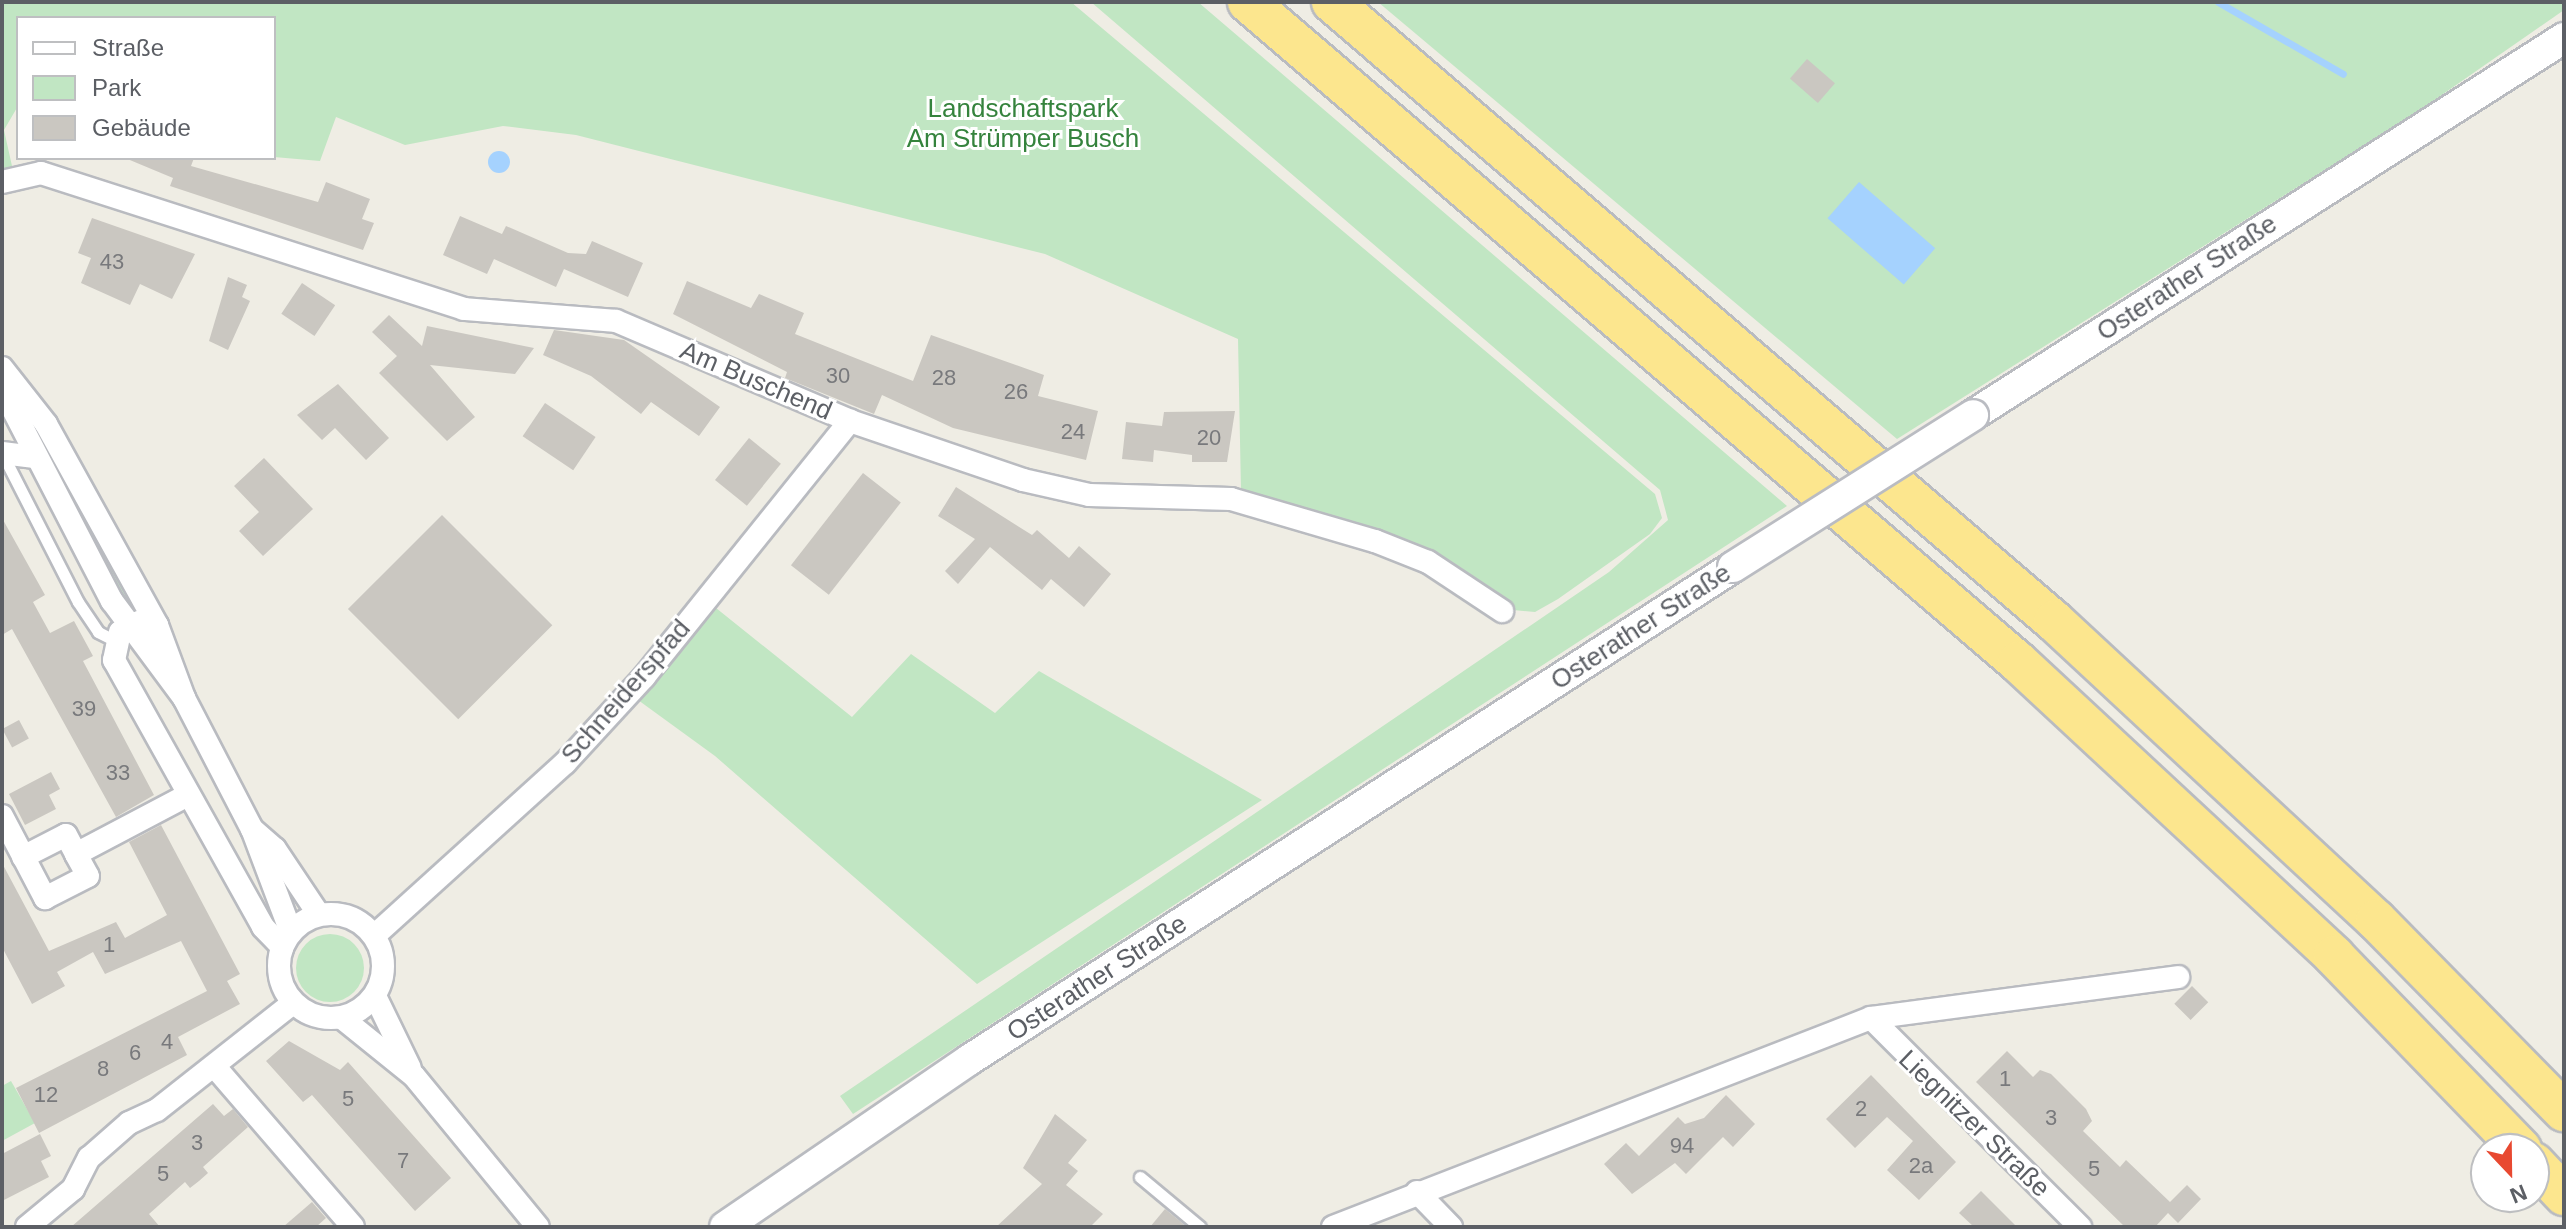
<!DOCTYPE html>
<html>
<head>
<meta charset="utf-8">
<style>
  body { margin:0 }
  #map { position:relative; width:2566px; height:1229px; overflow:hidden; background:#efede4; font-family:Arial,sans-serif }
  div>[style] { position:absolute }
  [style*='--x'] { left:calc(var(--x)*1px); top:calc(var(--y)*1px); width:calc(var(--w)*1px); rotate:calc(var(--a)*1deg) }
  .green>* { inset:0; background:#c1e6c3 }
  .round { border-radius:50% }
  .water>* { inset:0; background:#a5d2fe; transform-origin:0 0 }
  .stream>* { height:7px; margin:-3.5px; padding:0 3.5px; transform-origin:3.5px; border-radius:3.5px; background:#a5d2fe }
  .building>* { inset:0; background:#cac7c1; transform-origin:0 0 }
  .roads { filter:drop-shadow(2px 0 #b9bbc0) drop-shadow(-2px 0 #b9bbc0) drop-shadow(0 2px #b9bbc0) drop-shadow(0 -2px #b9bbc0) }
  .lane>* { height:11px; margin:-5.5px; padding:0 5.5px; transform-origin:5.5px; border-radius:5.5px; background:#fff }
  .street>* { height:22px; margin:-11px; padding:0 11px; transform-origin:11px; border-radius:11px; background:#fff }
  .street>.ring { margin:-11px; padding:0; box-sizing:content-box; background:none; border:22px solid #fff; border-radius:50% }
  .secondary>* { height:30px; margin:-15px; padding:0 15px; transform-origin:15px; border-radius:15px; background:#fff }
  .highway>* { height:40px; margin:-20px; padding:0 20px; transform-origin:20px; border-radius:20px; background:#fce68e }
  .bridges { filter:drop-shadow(2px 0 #babcc2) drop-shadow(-2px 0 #babcc2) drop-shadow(0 2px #babcc2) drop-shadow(0 -2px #babcc2) }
  .secondary-bridge>* { height:30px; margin:-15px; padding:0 15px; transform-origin:15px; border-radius:15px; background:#fff }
  span { translate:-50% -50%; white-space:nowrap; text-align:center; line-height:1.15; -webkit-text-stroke:6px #fff; paint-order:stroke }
  .number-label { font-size:22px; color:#78797c }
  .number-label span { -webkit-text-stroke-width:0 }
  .park-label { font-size:26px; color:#35833d }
  .street-label { font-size:26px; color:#5c5f65 }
  .frame { position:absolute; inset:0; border:4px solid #5c5f65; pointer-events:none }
  .legend { position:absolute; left:16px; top:16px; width:260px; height:144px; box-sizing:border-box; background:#fff; border:2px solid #bebfc1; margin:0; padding:10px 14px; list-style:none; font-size:24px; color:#5c5f65 }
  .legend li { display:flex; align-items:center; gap:16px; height:40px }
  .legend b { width:40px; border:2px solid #bebfc1 }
  .north { position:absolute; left:2470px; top:1133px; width:80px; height:80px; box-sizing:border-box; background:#fff; border:2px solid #bebfc1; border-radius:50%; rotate:158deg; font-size:22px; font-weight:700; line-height:32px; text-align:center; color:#5c5f65 }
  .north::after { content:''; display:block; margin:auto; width:28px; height:36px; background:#e84931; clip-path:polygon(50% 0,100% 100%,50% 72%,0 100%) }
</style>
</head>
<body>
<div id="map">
  <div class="green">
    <i style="clip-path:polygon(2px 2px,1071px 2px,1655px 494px,1662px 518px,1650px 534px,1558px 599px,1535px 612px,1513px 610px,1488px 590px,1241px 492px,1238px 339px,1045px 254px,576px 135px,503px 126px,405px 145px,336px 117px,320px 161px,274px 157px,274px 18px,18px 18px,18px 106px,4px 130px,12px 166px,2px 171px)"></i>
    <i style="clip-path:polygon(1091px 2px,1198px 2px,1787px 506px,853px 1114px,840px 1096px,1609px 572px,1668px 520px,1660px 490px)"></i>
    <i style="clip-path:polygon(1378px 2px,2564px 2px,2564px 10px,2423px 108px,1897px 439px)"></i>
    <i style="clip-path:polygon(54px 452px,140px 610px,130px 613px,46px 462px)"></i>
    <i style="clip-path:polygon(716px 608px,852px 717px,911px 654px,995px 713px,1039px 671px,1262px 800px,977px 984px,715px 756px,638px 700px)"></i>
    <i class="round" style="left:296px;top:934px;width:68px;height:68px"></i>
    <i style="clip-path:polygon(11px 1081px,35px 1123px,2px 1141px,2px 1086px)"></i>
  </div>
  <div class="water">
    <i class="round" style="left:488px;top:151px;width:22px;height:22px"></i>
    <i style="left:1859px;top:182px;width:101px;height:48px;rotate:41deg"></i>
  </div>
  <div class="stream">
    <i style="--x:2218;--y:2;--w:144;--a:29.9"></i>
  </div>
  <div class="building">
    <i style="left:1807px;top:59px;width:37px;height:26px;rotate:41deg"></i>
    <i style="clip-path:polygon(125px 158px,194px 158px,191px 166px,318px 202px,326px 182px,370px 199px,362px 219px,374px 223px,363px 250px,170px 186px,173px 178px)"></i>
    <i style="clip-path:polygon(460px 216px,502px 234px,506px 226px,568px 253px,586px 254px,592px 241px,643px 263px,628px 297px,564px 269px,556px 287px,494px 259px,487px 274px,443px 255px)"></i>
    <i style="clip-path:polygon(92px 218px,195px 254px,172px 299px,140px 284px,130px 305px,81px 283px,91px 258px,78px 253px)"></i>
    <i style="clip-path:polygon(228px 277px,247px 285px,242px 297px,250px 301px,228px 350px,209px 341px)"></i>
    <i style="clip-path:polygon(687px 281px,751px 308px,759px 294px,804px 313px,795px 334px,913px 381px,931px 335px,1044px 375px,1038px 396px,1098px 411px,1086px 460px,953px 428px,882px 395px,874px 414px,785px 378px,787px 372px,673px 314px)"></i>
    <i style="left:302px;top:283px;width:40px;height:37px;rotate:34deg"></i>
    <i style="clip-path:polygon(389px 315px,422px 346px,427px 326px,534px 348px,515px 374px,430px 365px,475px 417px,447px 441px,379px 373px,397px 356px,372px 332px)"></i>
    <i style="clip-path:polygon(554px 330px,624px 340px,720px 407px,699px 436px,651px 402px,641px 414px,591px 376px,543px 355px)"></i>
    <i style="clip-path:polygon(338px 384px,389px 438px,366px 460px,335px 428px,322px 440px,297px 415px)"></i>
    <i style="left:545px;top:403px;width:61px;height:40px;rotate:34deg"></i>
    <i style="clip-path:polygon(1235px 411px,1227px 462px,1192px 462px,1192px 455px,1154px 450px,1153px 462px,1122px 459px,1126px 422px,1162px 426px,1164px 412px)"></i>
    <i style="left:749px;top:438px;width:41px;height:54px;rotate:39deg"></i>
    <i style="clip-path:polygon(264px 458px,313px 509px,263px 556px,239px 531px,259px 512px,234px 486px)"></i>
    <i style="left:863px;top:473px;width:48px;height:117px;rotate:38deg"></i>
    <i style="clip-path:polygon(956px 487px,1032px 535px,1037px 530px,1069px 558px,1079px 546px,1111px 574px,1084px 607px,1051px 579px,1042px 590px,990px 547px,958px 584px,945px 571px,975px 539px,938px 516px)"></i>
    <i style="left:442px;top:515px;width:156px;height:133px;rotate:45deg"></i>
    <i style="clip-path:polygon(2px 518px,45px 595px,33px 602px,50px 633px,74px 621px,93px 656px,83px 661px,154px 795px,116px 817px,12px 629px,2px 635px)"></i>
    <i style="left:19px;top:720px;width:21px;height:19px;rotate:62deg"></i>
    <i style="clip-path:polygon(51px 772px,60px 789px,49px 795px,56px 809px,25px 825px,9px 794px)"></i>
    <i style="clip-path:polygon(161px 825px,240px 974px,227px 981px,240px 1004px,178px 1037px,187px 1055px,39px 1133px,16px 1088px,207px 991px,181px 941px,105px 974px,93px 952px,57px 972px,65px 986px,32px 1004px,2px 947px,2px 863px,49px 951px,116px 922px,125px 938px,167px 915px,129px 842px)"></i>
    <i style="left:2192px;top:986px;width:23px;height:25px;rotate:45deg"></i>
    <i style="clip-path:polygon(289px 1041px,340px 1070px,348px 1062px,451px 1178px,415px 1211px,312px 1095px,303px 1102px,266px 1061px)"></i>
    <i style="clip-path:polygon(2007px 1051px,2033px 1077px,2040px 1070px,2051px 1074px,2086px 1109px,2092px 1121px,2083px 1131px,2120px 1167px,2126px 1160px,2170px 1202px,2187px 1185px,2201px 1199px,2178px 1223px,2168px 1213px,2155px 1227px,2125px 1227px,1976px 1082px)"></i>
    <i style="clip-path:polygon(1871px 1075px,1956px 1162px,1919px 1200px,1887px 1170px,1913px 1141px,1887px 1117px,1855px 1148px,1826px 1119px)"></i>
    <i style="clip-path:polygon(1726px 1095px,1755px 1124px,1733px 1147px,1723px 1137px,1686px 1174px,1675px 1163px,1632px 1194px,1604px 1164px,1626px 1143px,1639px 1156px,1678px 1117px,1685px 1124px,1704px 1118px)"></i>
    <i style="clip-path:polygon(213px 1104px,224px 1116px,233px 1109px,248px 1127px,203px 1167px,208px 1173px,199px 1181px,190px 1188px,185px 1182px,149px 1214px,160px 1227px,71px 1227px)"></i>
    <i style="clip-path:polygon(1055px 1114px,1087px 1140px,1068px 1163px,1078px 1171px,1066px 1185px,1103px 1214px,1090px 1227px,996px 1227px,1042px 1184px,1023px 1168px)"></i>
    <i style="clip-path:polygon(40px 1134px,51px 1156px,41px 1161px,49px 1177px,2px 1201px,2px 1154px)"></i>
    <i style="clip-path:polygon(1981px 1191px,2017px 1227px,1974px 1227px,1959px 1213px)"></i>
    <i style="clip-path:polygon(312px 1202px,326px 1218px,316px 1227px,283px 1227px)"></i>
    <i style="clip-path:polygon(1165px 1209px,1187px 1227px,1150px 1227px)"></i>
  </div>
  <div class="roads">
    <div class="lane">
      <i style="--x:2;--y:453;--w:167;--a:63"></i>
      <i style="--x:78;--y:602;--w:36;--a:56"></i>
      <i style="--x:98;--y:632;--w:18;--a:27"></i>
      <i style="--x:1140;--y:1177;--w:78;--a:39.8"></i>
    </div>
    <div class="street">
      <i style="--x:2;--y:182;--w:40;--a:-13"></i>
      <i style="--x:41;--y:173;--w:444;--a:17.8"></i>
      <i style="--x:464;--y:309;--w:152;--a:4.5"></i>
      <i style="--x:616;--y:321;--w:254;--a:23.1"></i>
      <i style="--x:850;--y:421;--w:183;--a:18.8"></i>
      <i style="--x:1023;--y:480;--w:68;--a:12.8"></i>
      <i style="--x:1089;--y:495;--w:142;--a:1.6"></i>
      <i style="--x:1231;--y:499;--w:150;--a:16.3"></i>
      <i style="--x:1375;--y:541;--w:57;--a:21.6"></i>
      <i style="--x:1428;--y:562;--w:89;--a:33.5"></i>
      <i style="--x:2;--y:368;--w:71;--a:51.8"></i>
      <i style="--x:46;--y:424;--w:230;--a:61.1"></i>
      <i style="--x:157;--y:625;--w:78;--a:69.7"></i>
      <i style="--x:184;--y:698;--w:148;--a:62.6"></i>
      <i style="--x:2;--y:370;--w:26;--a:81"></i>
      <i style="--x:6;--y:396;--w:231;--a:62.7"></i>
      <i style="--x:112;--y:601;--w:121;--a:53.4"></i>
      <i style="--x:2;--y:453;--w:35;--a:7"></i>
      <i style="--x:157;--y:625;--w:18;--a:-171"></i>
      <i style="--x:139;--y:622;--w:21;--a:152"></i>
      <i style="--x:120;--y:632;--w:29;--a:102"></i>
      <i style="--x:114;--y:660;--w:306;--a:60.8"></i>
      <i style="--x:263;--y:927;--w:28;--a:46"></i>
      <i style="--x:2;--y:816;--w:93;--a:62.3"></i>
      <i style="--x:45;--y:898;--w:48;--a:-27.1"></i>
      <i style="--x:88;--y:876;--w:25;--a:-119"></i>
      <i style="--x:23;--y:857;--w:48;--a:-27.1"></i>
      <i style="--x:66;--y:835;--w:21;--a:62"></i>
      <i style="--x:76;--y:854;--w:127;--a:-27.8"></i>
      <i class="ring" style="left:279px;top:914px;width:82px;height:82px"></i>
      <i style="--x:291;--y:932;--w:110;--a:-110.7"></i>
      <i style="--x:252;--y:829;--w:30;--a:41"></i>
      <i style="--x:275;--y:849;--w:79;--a:56.3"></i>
      <i style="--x:374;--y:936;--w:258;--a:-42.2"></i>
      <i style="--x:565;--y:763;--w:117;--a:-47.4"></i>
      <i style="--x:644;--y:677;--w:329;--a:-51.2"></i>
      <i style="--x:375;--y:996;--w:80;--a:64.1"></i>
      <i style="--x:342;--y:1018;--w:92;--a:38.9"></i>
      <i style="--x:414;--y:1076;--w:195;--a:50.6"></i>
      <i style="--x:1871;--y:1018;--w:296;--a:45"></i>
      <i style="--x:215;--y:1067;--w:211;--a:49.2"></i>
      <i style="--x:1417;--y:1192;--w:49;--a:45.8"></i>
      <i style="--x:27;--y:1227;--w:60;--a:-39.6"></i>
      <i style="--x:73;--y:1189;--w:35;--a:-63"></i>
      <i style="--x:89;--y:1158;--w:53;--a:-41.2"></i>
      <i style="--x:129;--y:1123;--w:31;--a:-25"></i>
      <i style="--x:157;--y:1110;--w:173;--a:-38.2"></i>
      <i style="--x:1333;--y:1227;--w:577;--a:-21.23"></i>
      <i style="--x:1871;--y:1018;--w:310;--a:-7.6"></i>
    </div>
    <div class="secondary">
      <i style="--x:1973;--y:415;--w:701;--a:-32.53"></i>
      <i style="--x:725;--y:1227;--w:296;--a:-34.4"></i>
      <i style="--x:969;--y:1060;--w:909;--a:-32.83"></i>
    </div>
    <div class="highway">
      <i style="--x:1248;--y:2;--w:1014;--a:40.6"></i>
      <i style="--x:2018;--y:662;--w:432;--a:42.9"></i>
      <i style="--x:2334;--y:956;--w:269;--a:45.9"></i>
      <i style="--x:1332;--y:2;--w:951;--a:40.61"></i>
      <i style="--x:2054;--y:621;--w:439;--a:42.9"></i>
      <i style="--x:2376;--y:920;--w:268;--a:45.5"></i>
      <i style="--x:2534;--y:1163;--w:44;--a:46.8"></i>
    </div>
  </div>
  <div class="bridges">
    <div class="secondary-bridge">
      <i style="--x:1733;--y:567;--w:284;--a:-32.3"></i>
    </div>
  </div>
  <div class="number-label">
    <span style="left:112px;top:262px">43</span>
    <span style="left:838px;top:376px">30</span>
    <span style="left:944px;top:378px">28</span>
    <span style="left:1016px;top:392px">26</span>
    <span style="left:1073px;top:432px">24</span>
    <span style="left:1209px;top:438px">20</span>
    <span style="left:84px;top:709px">39</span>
    <span style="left:118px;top:773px">33</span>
    <span style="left:109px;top:945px">1</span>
    <span style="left:167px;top:1042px">4</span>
    <span style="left:135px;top:1053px">6</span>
    <span style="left:103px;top:1069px">8</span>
    <span style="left:2005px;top:1079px">1</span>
    <span style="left:46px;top:1095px">12</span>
    <span style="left:348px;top:1099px">5</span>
    <span style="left:1861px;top:1109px">2</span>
    <span style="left:2051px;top:1118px">3</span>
    <span style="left:197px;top:1143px">3</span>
    <span style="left:1682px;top:1146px">94</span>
    <span style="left:403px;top:1161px">7</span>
    <span style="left:1921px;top:1166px">2a</span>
    <span style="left:2094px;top:1169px">5</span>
    <span style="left:163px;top:1174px">5</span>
  </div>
  <div class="park-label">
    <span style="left:1023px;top:124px">Landschaftspark<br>Am Strümper Busch</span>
  </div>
  <div class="street-label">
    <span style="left:2187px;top:278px;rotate:-33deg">Osterather Straße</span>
    <span style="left:756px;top:381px;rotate:23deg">Am Buschend</span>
    <span style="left:1641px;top:627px;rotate:-33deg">Osterather Straße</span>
    <span style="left:626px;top:692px;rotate:-49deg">Schneiderspfad</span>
    <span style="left:1097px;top:978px;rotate:-33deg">Osterather Straße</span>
    <span style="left:1974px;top:1124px;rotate:44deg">Liegnitzer Straße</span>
  </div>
  <div class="frame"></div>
  <ul class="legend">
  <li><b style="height:10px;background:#fff"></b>Straße</li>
  <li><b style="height:22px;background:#c1e6c3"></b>Park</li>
  <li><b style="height:22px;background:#cac7c1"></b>Gebäude</li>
  </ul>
  <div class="north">N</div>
</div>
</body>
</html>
